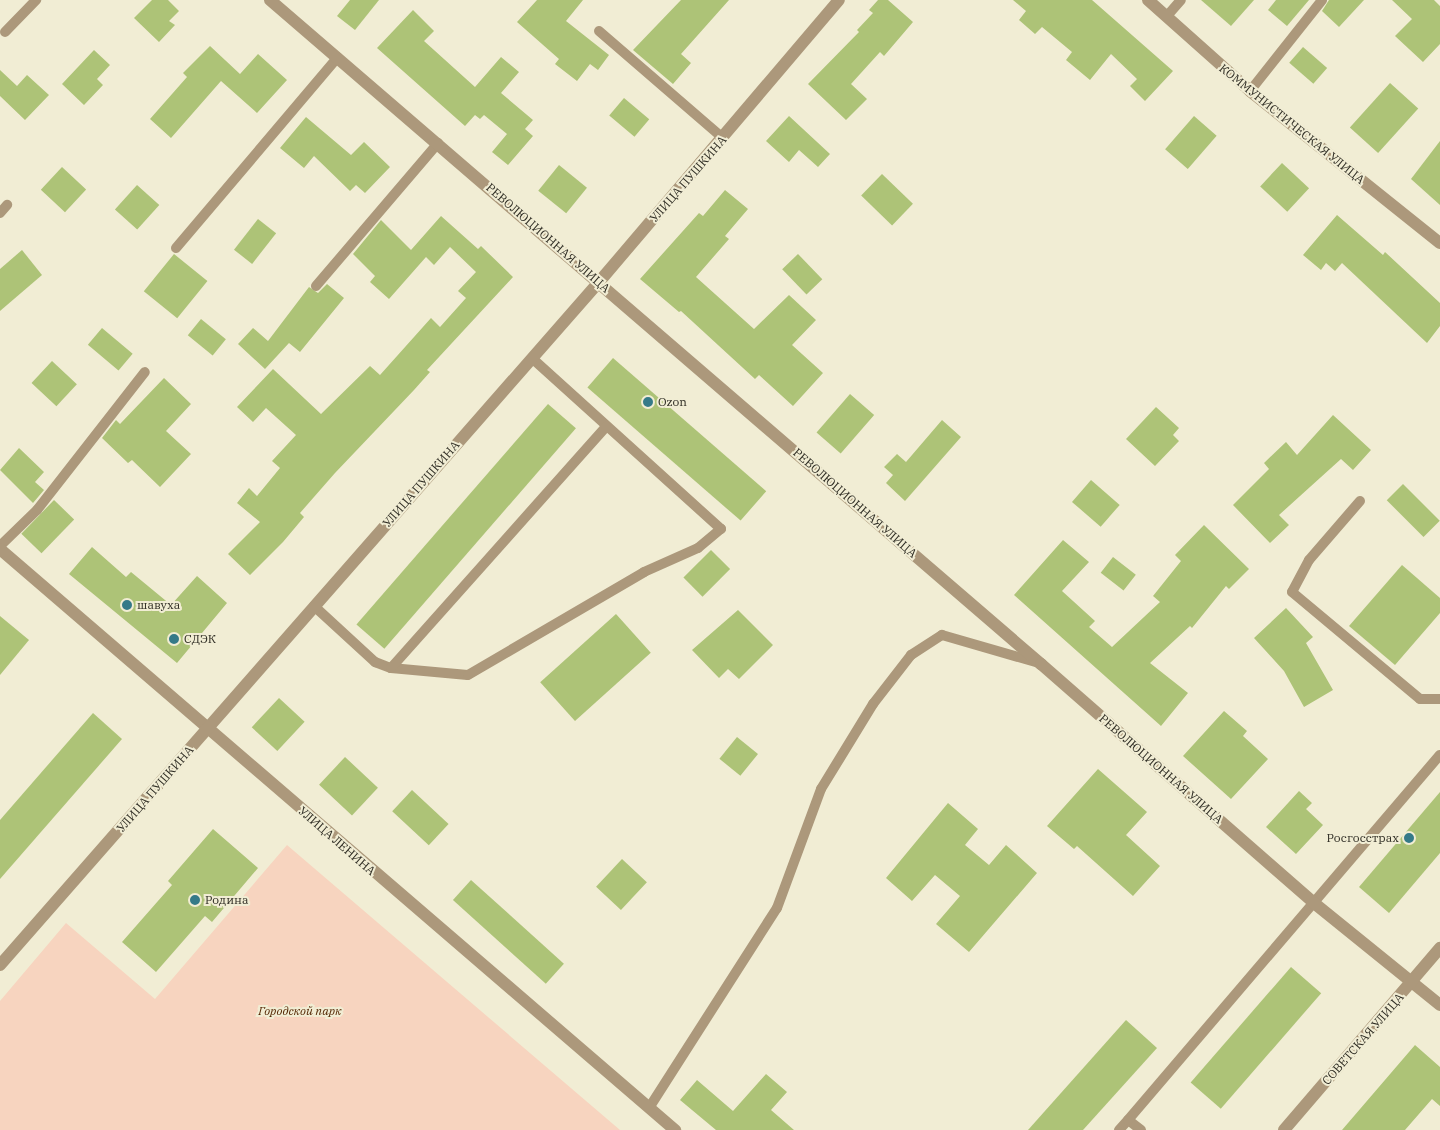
<!DOCTYPE html>
<html>
<head>
<meta charset="utf-8">
<style>
  body { margin:0 }
  #map { position:relative; width:1440px; height:1130px; overflow:hidden; background:#f1edd4; font-family:"IBM Plex Serif",serif }
  div>[style] { position:absolute }
  [style*='--x'] { left:calc(var(--x)*1px); top:calc(var(--y)*1px); width:calc(var(--w)*1px); rotate:calc(var(--a)*1deg) }
  .green>* { inset:0; background:#f7d4bf }
  .building>* { inset:0; background:#adc377; transform-origin:0 0 }
  .service>* { height:10px; margin:-5px; padding:0 5px; transform-origin:5px; border-radius:5px; background:#ac987b }
  .minor>* { height:12px; margin:-6px; padding:0 6px; transform-origin:6px; border-radius:6px; background:#ac987b }
  .dots>* { width:14px; height:14px; translate:-50% -50%; box-sizing:border-box; border:2px solid #f1edd4; border-radius:50% }
  span { translate:-50% -50%; white-space:nowrap; text-align:center; line-height:1.15; -webkit-text-stroke:4px #f1edd4; paint-order:stroke }
  .street-label { font-size:12px; color:#2f2d24 }
  .poi-label { font-size:12px; color:#2f2d24 }
  .left { translate:0 -50%; text-align:left }
  .right { translate:-100% -50%; text-align:right }
  .park-label { font-size:12px; color:#562906; font-style:italic }
</style>
</head>
<body>
<div id="map">
  <div class="green">
    <i style="clip-path:polygon(287px 845px,620px 1130px,0 1130px,0 1001px,66px 923px,155px 999px)"></i>
  </div>
  <div class="building">
    <i style="clip-path:polygon(152px 0,168px 0,179px 11px,169px 21px,175px 25px,159px 42px,134px 18px)"></i>
    <i style="clip-path:polygon(350px 0,379px 0,355px 30px,337px 16px)"></i>
    <i style="clip-path:polygon(537px 0,583px 0,566px 21px,609px 55px,598px 70px,590px 64px,577px 81px,555px 64px,559px 59px,517px 22px)"></i>
    <i style="clip-path:polygon(681px 0,729px 0,681px 54px,691px 63px,673px 84px,633px 50px)"></i>
    <i style="clip-path:polygon(878px 0,888px 0,913px 22px,884px 56px,880px 52px,851px 84px,867px 99px,846px 120px,808px 84px,859px 32px,857px 30px,873px 13px,869px 10px)"></i>
    <i style="clip-path:polygon(1013px 0,1092px 0,1173px 71px,1145px 101px,1130px 86px,1137px 79px,1111px 54px,1090px 80px,1066px 60px,1072px 52px,1042px 27px,1035px 34px,1019px 20px,1026px 11px)"></i>
    <i style="clip-path:polygon(1201px 0,1254px 0,1231px 26px)"></i>
    <i style="clip-path:polygon(1276px 0,1309px 0,1287px 26px,1268px 10px)"></i>
    <i style="clip-path:polygon(1329px 0,1364px 0,1339px 27px,1322px 11px)"></i>
    <i style="clip-path:polygon(1392px 0,1434px 0,1440px 6px,1440px 44px,1423px 62px,1395px 36px,1412px 19px)"></i>
    <i style="clip-path:polygon(413px 10px,434px 31px,424px 41px,475px 87px,501px 57px,519px 72px,501px 93px,533px 120px,525px 129px,533px 136px,508px 165px,492px 152px,507px 134px,484px 115px,480px 119px,475px 115px,465px 126px,377px 48px)"></i>
    <i style="clip-path:polygon(210px 46px,240px 74px,258px 54px,287px 80px,257px 113px,221px 81px,171px 138px,150px 119px,187px 77px,183px 73px)"></i>
    <i style="left:1303px;top:47px;width:32px;height:21px;rotate:41deg"></i>
    <i style="clip-path:polygon(94px 50px,110px 65px,97px 79px,103px 85px,84px 105px,62px 84px)"></i>
    <i style="clip-path:polygon(0 70px,17px 86px,27px 75px,49px 95px,25px 120px,0 96px)"></i>
    <i style="left:1390px;top:83px;width:38px;height:60px;rotate:42deg"></i>
    <i style="left:624px;top:98px;width:33px;height:23px;rotate:40deg"></i>
    <i style="clip-path:polygon(789px 116px,830px 154px,818px 167px,799px 150px,789px 162px,766px 141px)"></i>
    <i style="left:1194px;top:116px;width:30px;height:44px;rotate:41deg"></i>
    <i style="clip-path:polygon(306px 117px,351px 155px,364px 142px,390px 167px,365px 193px,356px 185px,350px 191px,314px 156px,304px 168px,280px 148px)"></i>
    <i style="clip-path:polygon(1440px 141px,1440px 205px,1411px 179px)"></i>
    <i style="left:1282px;top:163px;width:37px;height:32px;rotate:43deg"></i>
    <i style="left:559px;top:165px;width:36px;height:33px;rotate:39deg"></i>
    <i style="left:62px;top:167px;width:33px;height:31px;rotate:43deg"></i>
    <i style="left:882px;top:174px;width:43px;height:30px;rotate:44deg"></i>
    <i style="left:137px;top:185px;width:30px;height:33px;rotate:42deg"></i>
    <i style="clip-path:polygon(725px 190px,748px 209px,725px 236px,729px 239px,696px 277px,754px 329px,789px 295px,816px 320px,792px 345px,823px 373px,793px 406px,759px 375px,755px 379px,681px 311px,679px 312px,640px 279px,699px 213px,703px 216px)"></i>
    <i style="clip-path:polygon(1337px 215px,1383px 255px,1385px 252px,1440px 303px,1440px 326px,1427px 343px,1342px 263px,1335px 271px,1326px 263px,1321px 270px,1303px 255px)"></i>
    <i style="clip-path:polygon(441px 216px,478px 249px,481px 246px,513px 277px,427px 370px,430px 372px,414px 390px,335px 473px,300px 513px,304px 517px,283px 542px,250px 575px,228px 554px,260px 522px,237px 503px,249px 488px,257px 496px,280px 468px,272px 461px,296px 435px,266px 408px,253px 422px,237px 407px,273px 369px,321px 414px,370px 366px,380px 375px,431px 318px,440px 327px,466px 298px,458px 291px,476px 272px,450px 247px,434px 265px,426px 257px,389px 299px,370px 282px,375px 276px,353px 254px,381px 220px,411px 250px)"></i>
    <i style="left:258px;top:219px;width:23px;height:39px;rotate:38deg"></i>
    <i style="clip-path:polygon(22px 250px,42px 275px,0 311px,0 269px)"></i>
    <i style="left:174px;top:254px;width:43px;height:48px;rotate:39deg"></i>
    <i style="left:798px;top:254px;width:35px;height:22px;rotate:46deg"></i>
    <i style="clip-path:polygon(327px 284px,344px 298px,300px 352px,289px 343px,265px 369px,238px 344px,253px 328px,268px 341px,309px 287px,318px 293px)"></i>
    <i style="left:201px;top:319px;width:32px;height:21px;rotate:39deg"></i>
    <i style="left:102px;top:328px;width:40px;height:22px;rotate:40deg"></i>
    <i style="left:613px;top:358px;width:203px;height:39px;rotate:41deg"></i>
    <i style="left:52px;top:361px;width:34px;height:30px;rotate:43deg"></i>
    <i style="clip-path:polygon(164px 378px,191px 404px,166px 431px,191px 454px,160px 487px,132px 460px,128px 463px,102px 438px,116px 420px,120px 424px)"></i>
    <i style="left:850px;top:394px;width:32px;height:51px;rotate:41deg"></i>
    <i style="left:548px;top:404px;width:37px;height:292px;rotate:41deg"></i>
    <i style="clip-path:polygon(1156px 407px,1179px 428px,1173px 435px,1179px 441px,1155px 466px,1126px 439px)"></i>
    <i style="clip-path:polygon(1333px 415px,1371px 450px,1353px 470px,1341px 459px,1279px 515px,1289px 525px,1270px 543px,1233px 505px,1269px 469px,1264px 463px,1286px 442px,1297px 455px)"></i>
    <i style="clip-path:polygon(942px 420px,961px 437px,905px 501px,886px 483px,893px 475px,884px 467px,897px 454px,906px 462px)"></i>
    <i style="clip-path:polygon(19px 448px,44px 472px,35px 482px,44px 490px,33px 503px,0 470px)"></i>
    <i style="left:1091px;top:480px;width:38px;height:29px;rotate:41deg"></i>
    <i style="left:1403px;top:484px;width:52px;height:23px;rotate:45deg"></i>
    <i style="left:54px;top:500px;width:28px;height:47px;rotate:44deg"></i>
    <i style="clip-path:polygon(1204px 525px,1249px 569px,1229px 589px,1226px 586px,1192px 628px,1190px 626px,1150px 663px,1188px 693px,1161px 726px,1014px 595px,1063px 540px,1089px 562px,1062px 591px,1095px 621px,1089px 627px,1112px 647px,1160px 602px,1153px 596px,1181px 561px,1175px 555px)"></i>
    <i style="clip-path:polygon(92px 547px,126px 577px,131px 572px,171px 605px,197px 576px,227px 603px,177px 663px,69px 574px)"></i>
    <i style="left:711px;top:550px;width:27px;height:39px;rotate:45deg"></i>
    <i style="left:1113px;top:557px;width:29px;height:20px;rotate:38deg"></i>
    <i style="clip-path:polygon(1402px 565px,1440px 598px,1440px 613px,1395px 665px,1349px 626px)"></i>
    <i style="clip-path:polygon(1286px 608px,1313px 637px,1306px 643px,1333px 690px,1304px 707px,1284px 671px,1254px 638px)"></i>
    <i style="clip-path:polygon(738px 610px,773px 645px,739px 679px,728px 669px,719px 678px,692px 650px)"></i>
    <i style="left:616px;top:614px;width:52px;height:102px;rotate:48deg"></i>
    <i style="clip-path:polygon(0 616px,29px 640px,0 675px)"></i>
    <i style="left:279px;top:698px;width:35px;height:40px;rotate:43deg"></i>
    <i style="clip-path:polygon(1224px 711px,1247px 731px,1243px 736px,1268px 759px,1231px 799px,1183px 756px)"></i>
    <i style="clip-path:polygon(93px 713px,122px 739px,0 879px,0 820px)"></i>
    <i style="left:737px;top:737px;width:27px;height:28px;rotate:39deg"></i>
    <i style="left:345px;top:757px;width:45px;height:38px;rotate:43deg"></i>
    <i style="clip-path:polygon(1098px 769px,1147px 812px,1126px 835px,1160px 866px,1133px 896px,1077px 846px,1074px 849px,1047px 826px)"></i>
    <i style="left:412px;top:790px;width:50px;height:29px;rotate:43deg"></i>
    <i style="clip-path:polygon(1299px 791px,1312px 803px,1306px 809px,1323px 825px,1296px 854px,1266px 827px)"></i>
    <i style="clip-path:polygon(1440px 792px,1440px 853px,1389px 913px,1359px 887px)"></i>
    <i style="clip-path:polygon(948px 803px,978px 829px,965px 845px,989px 865px,1006px 845px,1037px 873px,969px 952px,936px 924px,960px 896px,935px 875px,912px 901px,886px 878px)"></i>
    <i style="clip-path:polygon(213px 829px,258px 868px,212px 922px,205px 916px,156px 972px,122px 942px,172px 885px,168px 881px)"></i>
    <i style="left:622px;top:859px;width:34px;height:38px;rotate:43deg"></i>
    <i style="left:471px;top:880px;width:125px;height:27px;rotate:42deg"></i>
    <i style="left:1291px;top:967px;width:40px;height:153px;rotate:41deg"></i>
    <i style="clip-path:polygon(1126px 1020px,1157px 1048px,1083px 1130px,1028px 1130px)"></i>
    <i style="clip-path:polygon(1415px 1045px,1440px 1067px,1440px 1106px,1432px 1099px,1405px 1130px,1342px 1130px)"></i>
    <i style="clip-path:polygon(766px 1074px,787px 1092px,771px 1110px,794px 1130px,716px 1130px,680px 1100px,697px 1080px,733px 1111px)"></i>
  </div>
  <div class="service">
    <i style="--x:1167;--y:16;--w:21;--a:-49"></i>
    <i style="--x:599;--y:31;--w:164;--a:40.8"></i>
    <i style="--x:5;--y:32;--w:45;--a:-45.9"></i>
    <i style="--x:1250;--y:91;--w:116;--a:-51.6"></i>
    <i style="--x:0;--y:213;--w:11;--a:-49"></i>
    <i style="--x:176;--y:248;--w:250;--a:-49.7"></i>
    <i style="--x:316;--y:286;--w:188;--a:-49.5"></i>
    <i style="--x:1360;--y:501;--w:78;--a:130.8"></i>
    <i style="--x:1309;--y:560;--w:36;--a:118"></i>
    <i style="--x:1292;--y:592;--w:167;--a:39.9"></i>
    <i style="--x:1420;--y:699;--w:20;--a:0"></i>
    <i style="--x:0;--y:546;--w:52;--a:-44.2"></i>
    <i style="--x:37;--y:510;--w:175;--a:-52"></i>
    <i style="--x:314;--y:606;--w:83;--a:42.6"></i>
    <i style="--x:375;--y:662;--w:17;--a:21"></i>
    <i style="--x:391;--y:668;--w:77;--a:5.2"></i>
    <i style="--x:468;--y:675;--w:204;--a:-30.3"></i>
    <i style="--x:644;--y:572;--w:59;--a:-24"></i>
    <i style="--x:698;--y:548;--w:30;--a:-40"></i>
    <i style="--x:721;--y:529;--w:255;--a:-137.9"></i>
    <i style="--x:391;--y:668;--w:323;--a:-48.3"></i>
    <i style="--x:649;--y:1108;--w:237;--a:-57.4"></i>
    <i style="--x:777;--y:908;--w:127;--a:-69.7"></i>
    <i style="--x:821;--y:789;--w:100;--a:-58.5"></i>
    <i style="--x:873;--y:704;--w:62;--a:-52.2"></i>
    <i style="--x:911;--y:655;--w:37;--a:-33"></i>
    <i style="--x:942;--y:635;--w:101;--a:16.1"></i>
    <i style="--x:1119;--y:1130;--w:13;--a:-48"></i>
    <i style="--x:1141;--y:1130;--w:16;--a:-142"></i>
    <i style="--x:1128;--y:1120;--w:480;--a:-49.5"></i>
  </div>
  <div class="minor">
    <i style="--x:270;--y:0;--w:1018;--a:40.74"></i>
    <i style="--x:1041;--y:664;--w:363;--a:41.2"></i>
    <i style="--x:1314;--y:903;--w:162;--a:39"></i>
    <i style="--x:1148;--y:0;--w:137;--a:41.7"></i>
    <i style="--x:1250;--y:91;--w:243;--a:38.7"></i>
    <i style="--x:0;--y:549;--w:891;--a:40.72"></i>
    <i style="--x:0;--y:965;--w:908;--a:-48.75"></i>
    <i style="--x:599;--y:282;--w:370;--a:-49.6"></i>
    <i style="--x:1284;--y:1130;--w:240;--a:-49.4"></i>
  </div>
  <div class="dots">
    <i style="left:648px;top:402px;background:#357a88"></i>
    <i style="left:127px;top:605px;background:#357a88"></i>
    <i style="left:174px;top:639px;background:#357a88"></i>
    <i style="left:1409px;top:838px;background:#357a88"></i>
    <i style="left:195px;top:900px;background:#357a88"></i>
  </div>
  <div class="street-label">
    <span style="left:1292px;top:124px;rotate:39deg">КОММУНИСТИЧЕСКАЯ УЛИЦА</span>
    <span style="left:688px;top:179px;rotate:-49deg">УЛИЦА ПУШКИНА</span>
    <span style="left:548px;top:238px;rotate:41deg">РЕВОЛЮЦИОННАЯ УЛИЦА</span>
    <span style="left:421px;top:484px;rotate:-49deg">УЛИЦА ПУШКИНА</span>
    <span style="left:855px;top:503px;rotate:41deg">РЕВОЛЮЦИОННАЯ УЛИЦА</span>
    <span style="left:1161px;top:769px;rotate:41deg">РЕВОЛЮЦИОННАЯ УЛИЦА</span>
    <span style="left:155px;top:789px;rotate:-49deg">УЛИЦА ПУШКИНА</span>
    <span style="left:337px;top:841px;rotate:41deg">УЛИЦА ЛЕНИНА</span>
    <span style="left:1363px;top:1039px;rotate:-49deg">СОВЕТСКАЯ УЛИЦА</span>
  </div>
  <div class="poi-label">
    <span class="left" style="left:658px;top:402px">Ozon</span>
    <span class="left" style="left:137px;top:605px">шавуха</span>
    <span class="left" style="left:184px;top:639px">СДЭК</span>
    <span class="right" style="left:1399px;top:838px">Росгосстрах</span>
    <span class="left" style="left:205px;top:900px">Родина</span>
  </div>
  <div class="park-label">
    <span style="left:300px;top:1011px">Городской парк</span>
  </div>
</div>
</body>
</html>
